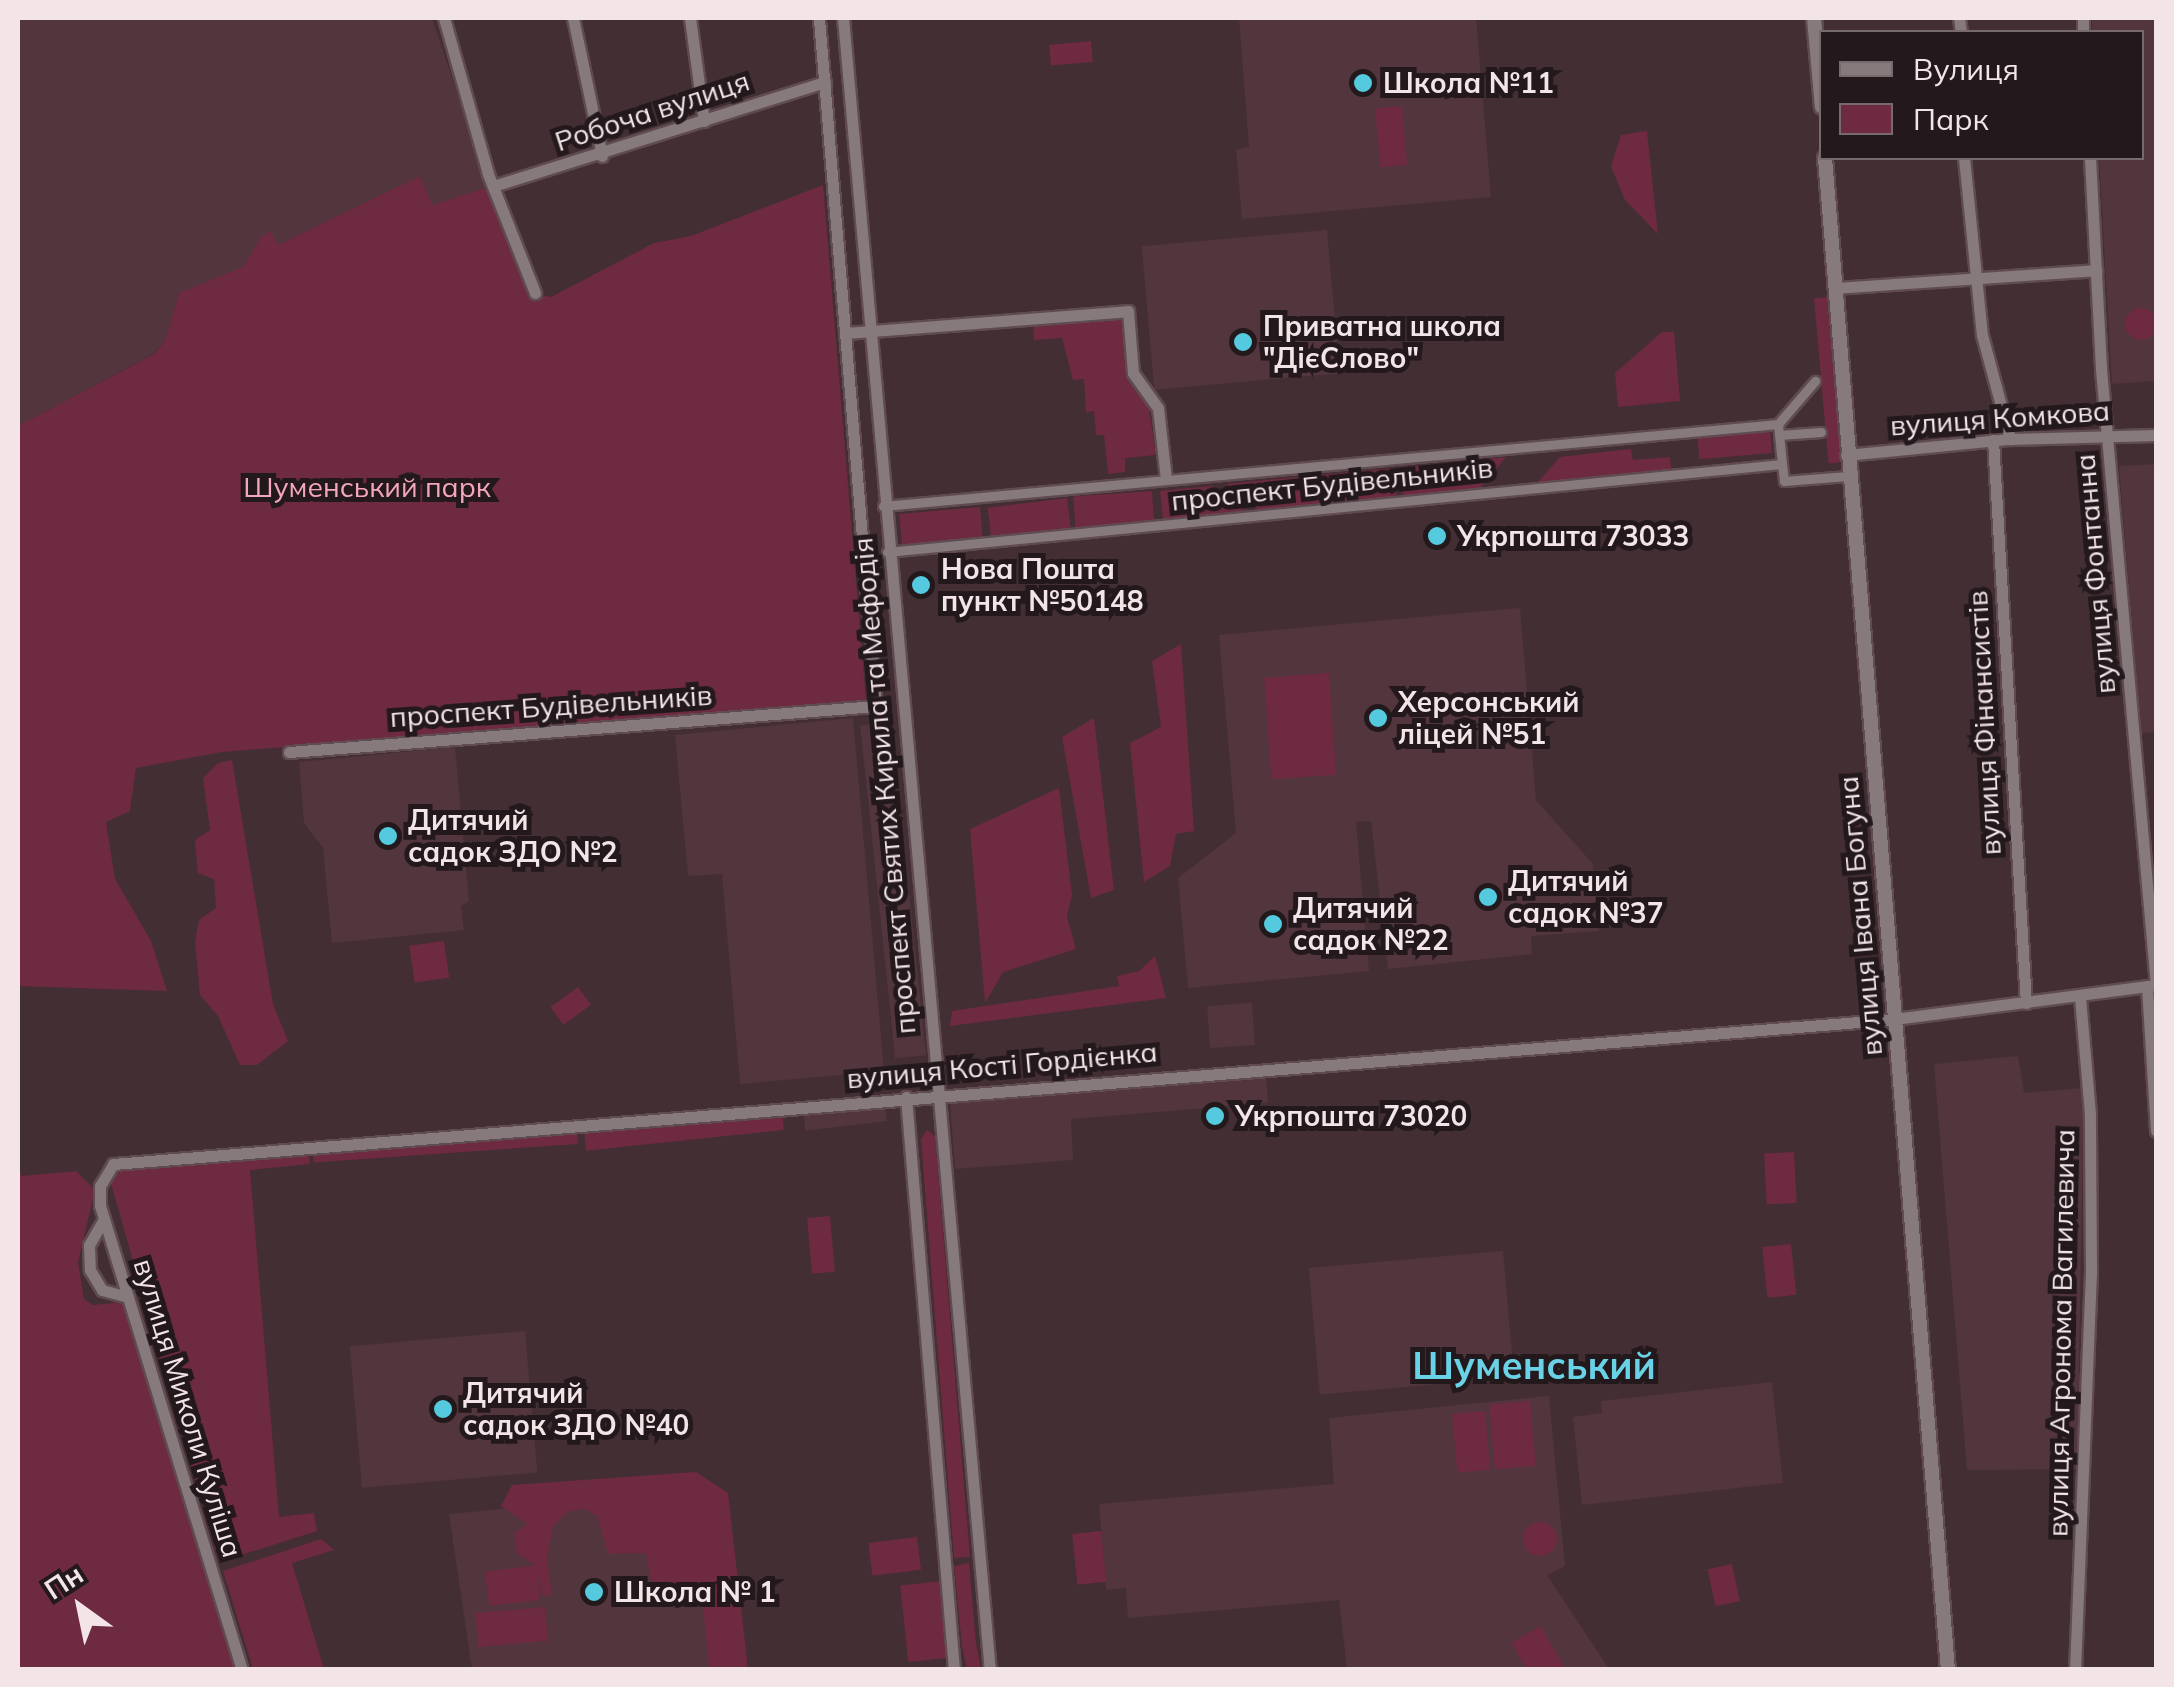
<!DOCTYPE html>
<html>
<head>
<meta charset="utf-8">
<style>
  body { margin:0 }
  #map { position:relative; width:2174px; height:1687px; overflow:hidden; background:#432e33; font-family:Mulish,sans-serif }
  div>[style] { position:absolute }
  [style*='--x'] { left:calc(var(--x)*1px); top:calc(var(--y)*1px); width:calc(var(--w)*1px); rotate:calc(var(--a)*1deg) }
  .built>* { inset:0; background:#52353d; transform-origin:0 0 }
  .green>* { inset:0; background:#6e2a41; transform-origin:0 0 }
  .round { border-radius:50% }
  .roads { filter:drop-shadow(2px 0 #5f4b50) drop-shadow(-2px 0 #5f4b50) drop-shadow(0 2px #5f4b50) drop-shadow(0 -2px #5f4b50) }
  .pedestrian>* { height:9px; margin:-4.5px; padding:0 4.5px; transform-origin:4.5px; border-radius:4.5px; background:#867a7d }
  .minor>* { height:11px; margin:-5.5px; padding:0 5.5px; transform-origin:5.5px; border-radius:5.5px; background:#867a7d }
  .tertiary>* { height:14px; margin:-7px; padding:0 7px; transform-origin:7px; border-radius:7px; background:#867a7d }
  .dots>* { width:28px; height:28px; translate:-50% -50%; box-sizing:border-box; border:5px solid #23191c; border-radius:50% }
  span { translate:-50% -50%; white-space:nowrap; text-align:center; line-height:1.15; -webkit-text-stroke:10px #23191c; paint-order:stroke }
  .poi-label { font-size:28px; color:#f3e4e7; font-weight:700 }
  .left { translate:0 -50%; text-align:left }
  .street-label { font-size:28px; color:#f3e4e7 }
  .park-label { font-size:28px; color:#f4a6bb }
  .district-label { font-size:38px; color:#6ad2e6; font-weight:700 }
  .frame { position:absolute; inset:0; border:20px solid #f3e4e7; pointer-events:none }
  .legend { position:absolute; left:1819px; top:30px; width:325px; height:130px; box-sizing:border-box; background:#23191c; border:2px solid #766a6d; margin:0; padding:12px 18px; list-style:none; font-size:30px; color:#f3e4e7 }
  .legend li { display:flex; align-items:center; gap:20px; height:50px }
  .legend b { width:50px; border:2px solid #766a6d }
  .north { position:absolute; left:30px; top:1557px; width:100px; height:100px; -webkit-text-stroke:8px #23191c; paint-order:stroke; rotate:327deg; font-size:28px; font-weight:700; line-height:40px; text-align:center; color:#f3e4e7 }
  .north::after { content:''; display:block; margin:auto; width:35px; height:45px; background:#f3e4e7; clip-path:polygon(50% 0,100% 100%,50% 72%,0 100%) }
</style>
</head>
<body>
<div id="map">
  <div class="built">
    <i style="clip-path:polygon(18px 18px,432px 18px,489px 187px,179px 293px,167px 338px,153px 354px,18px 426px)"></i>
    <i style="clip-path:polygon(1239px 18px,1476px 18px,1491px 197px,1242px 219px,1236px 149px,1249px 147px)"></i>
    <i style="clip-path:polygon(2092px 18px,2156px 18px,2156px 381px,2112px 384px,2099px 158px,2142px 158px,2142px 32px,2092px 32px)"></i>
    <i style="left:1327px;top:230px;width:144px;height:186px;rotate:85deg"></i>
    <i style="clip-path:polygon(2156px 464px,2156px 732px,2141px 733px,2119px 466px)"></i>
    <i style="clip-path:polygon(1520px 608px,1536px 800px,1593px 864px,1599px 931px,1531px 936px,1532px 954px,1388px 969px,1371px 821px,1356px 822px,1369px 971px,1188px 988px,1178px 878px,1236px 833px,1219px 635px)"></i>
    <i style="clip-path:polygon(853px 718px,884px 1071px,740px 1084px,722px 874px,688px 876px,675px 735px)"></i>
    <i style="left:891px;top:722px;width:335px;height:31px;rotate:84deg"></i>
    <i style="clip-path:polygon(455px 747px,469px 901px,461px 906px,464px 930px,332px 943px,323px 848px,304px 823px,299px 762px)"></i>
    <i style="left:1252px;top:1003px;width:42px;height:45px;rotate:86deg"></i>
    <i style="clip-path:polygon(2018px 1056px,2024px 1093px,2084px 1088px,2077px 1469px,1967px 1470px,1934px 1064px)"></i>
    <i style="clip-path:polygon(1266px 1077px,1268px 1103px,1071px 1119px,1073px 1160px,955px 1169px,950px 1102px)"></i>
    <i style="left:885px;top:1105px;width:16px;height:82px;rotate:83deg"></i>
    <i style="left:1503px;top:1251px;width:127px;height:195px;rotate:85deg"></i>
    <i style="left:525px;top:1331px;width:142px;height:176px;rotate:85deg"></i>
    <i style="clip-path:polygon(1772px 1382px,1783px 1483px,1582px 1505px,1573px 1417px,1602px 1413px,1601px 1401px)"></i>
    <i style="clip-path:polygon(1549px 1396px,1565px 1566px,1547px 1575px,1609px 1669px,1347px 1669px,1339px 1600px,1128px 1618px,1126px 1588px,1106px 1590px,1099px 1504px,1334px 1484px,1329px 1418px)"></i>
    <i style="clip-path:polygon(720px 1489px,732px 1669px,472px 1669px,449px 1514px)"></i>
  </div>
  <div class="green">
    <i style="left:1091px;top:41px;width:21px;height:42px;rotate:85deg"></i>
    <i style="left:1402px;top:106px;width:59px;height:27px;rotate:85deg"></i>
    <i style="clip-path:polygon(1647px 131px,1647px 132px,1658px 234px,1625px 200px,1611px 166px,1621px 135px)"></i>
    <i style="clip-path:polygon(420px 176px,432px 205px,489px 187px,529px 290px,525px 292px,551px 297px,654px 243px,691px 236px,823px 185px,866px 701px,222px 752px,136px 768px,130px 811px,106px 822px,115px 879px,151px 941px,167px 991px,18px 986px,18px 426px,154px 354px,166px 339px,179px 293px,243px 267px,262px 236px,271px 231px,278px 245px)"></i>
    <i style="left:1827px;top:297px;width:166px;height:13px;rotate:85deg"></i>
    <i class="round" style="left:2125px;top:308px;width:32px;height:32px"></i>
    <i style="clip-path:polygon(1123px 317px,1128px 378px,1149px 409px,1156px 455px,1125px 458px,1125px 472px,1108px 474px,1104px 435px,1096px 435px,1094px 411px,1086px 412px,1084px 379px,1073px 380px,1062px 338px,1034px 340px,1033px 324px)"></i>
    <i style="clip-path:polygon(1662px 332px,1674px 332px,1680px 401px,1618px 407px,1615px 373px)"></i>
    <i style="left:1770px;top:429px;width:24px;height:73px;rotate:85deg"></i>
    <i style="clip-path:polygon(1631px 449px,1633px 460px,1670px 457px,1671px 469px,1537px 483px,1560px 457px)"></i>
    <i style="clip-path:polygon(1506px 457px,1479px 489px,1403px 497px,1400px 468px)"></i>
    <i style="clip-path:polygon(1394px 468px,1397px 497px,1259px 510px,1226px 484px)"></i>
    <i style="clip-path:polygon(1212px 486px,1248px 513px,1163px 521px,1160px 491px)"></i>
    <i style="left:1152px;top:491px;width:32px;height:79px;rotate:86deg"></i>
    <i style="left:1067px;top:498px;width:32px;height:80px;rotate:83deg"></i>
    <i style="left:980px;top:507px;width:32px;height:81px;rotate:85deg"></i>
    <i style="clip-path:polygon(1181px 644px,1194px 831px,1176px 834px,1170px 866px,1144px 882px,1130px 743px,1161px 727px,1152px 661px)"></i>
    <i style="left:1329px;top:673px;width:102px;height:65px;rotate:86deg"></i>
    <i style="clip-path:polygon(1094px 718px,1114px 890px,1091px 898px,1062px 737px)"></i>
    <i style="clip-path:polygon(232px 760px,273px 1004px,288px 1041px,257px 1065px,240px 1065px,218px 1016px,200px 995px,195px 941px,199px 920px,216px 908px,214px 879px,198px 873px,195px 840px,210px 830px,203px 778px,218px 763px)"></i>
    <i style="clip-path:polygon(1059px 788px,1072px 895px,1067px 917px,1076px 949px,1003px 972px,985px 1003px,970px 829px)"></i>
    <i style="left:444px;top:941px;width:37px;height:35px;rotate:82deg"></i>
    <i style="clip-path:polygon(1155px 956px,1166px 998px,950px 1026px,952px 1011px,1139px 983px,1119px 986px,1117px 976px,1139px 971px)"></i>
    <i style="left:578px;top:987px;width:22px;height:34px;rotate:54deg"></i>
    <i style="left:782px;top:1112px;width:18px;height:199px;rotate:84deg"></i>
    <i style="left:577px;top:1129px;width:15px;height:265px;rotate:86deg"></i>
    <i style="clip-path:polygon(927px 1130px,935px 1136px,970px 1557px,954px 1558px,921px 1139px)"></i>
    <i style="clip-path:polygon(309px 1150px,310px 1164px,250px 1170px,279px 1517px,314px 1513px,317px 1531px,219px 1562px,110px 1180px,127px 1167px)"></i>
    <i style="left:1794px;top:1152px;width:51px;height:30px;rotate:87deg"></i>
    <i style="clip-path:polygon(18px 1161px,21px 1176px,76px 1171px,95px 1190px,78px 1262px,84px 1299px,93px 1305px,123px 1302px,234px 1669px,18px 1669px)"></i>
    <i style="left:830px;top:1216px;width:56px;height:23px;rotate:85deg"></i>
    <i style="left:1791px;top:1244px;width:51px;height:29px;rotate:84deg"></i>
    <i style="left:1530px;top:1401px;width:65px;height:41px;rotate:85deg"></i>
    <i style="left:1485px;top:1411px;width:59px;height:33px;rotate:85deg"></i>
    <i style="clip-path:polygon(696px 1472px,728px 1493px,748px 1669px,709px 1669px,702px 1596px,654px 1601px,646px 1553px,608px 1554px,597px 1516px,585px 1509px,569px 1511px,553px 1526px,547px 1558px,552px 1596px,542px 1595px,537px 1572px,540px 1600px,489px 1606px,485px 1572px,535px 1565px,517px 1554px,514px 1533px,528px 1524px,501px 1506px,512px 1485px)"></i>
    <i class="round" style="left:1523px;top:1522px;width:34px;height:34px"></i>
    <i style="left:1101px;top:1531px;width:51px;height:29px;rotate:84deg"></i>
    <i style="left:917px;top:1537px;width:33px;height:49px;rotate:83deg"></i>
    <i style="clip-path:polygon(321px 1539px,334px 1550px,292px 1563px,324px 1669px,253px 1669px,223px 1571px)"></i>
    <i style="clip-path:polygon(969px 1563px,976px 1644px,981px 1669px,967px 1669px,962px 1646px,954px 1566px)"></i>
    <i style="left:1732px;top:1564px;width:38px;height:25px;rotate:78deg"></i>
    <i style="left:943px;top:1581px;width:77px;height:43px;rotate:84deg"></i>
    <i style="left:545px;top:1607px;width:34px;height:70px;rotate:85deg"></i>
    <i style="clip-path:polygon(1540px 1626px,1566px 1669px,1527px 1669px,1511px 1643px)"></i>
  </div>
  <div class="roads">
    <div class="pedestrian">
      <i style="--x:1778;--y:424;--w:57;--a:-49.3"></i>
      <i style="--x:1779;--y:435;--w:42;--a:-4.1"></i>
      <i style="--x:883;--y:506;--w:899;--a:-5.23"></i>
      <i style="--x:1778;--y:424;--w:40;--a:84.3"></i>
      <i style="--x:887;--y:552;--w:899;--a:-5.62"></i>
      <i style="--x:1782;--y:464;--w:17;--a:83"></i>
      <i style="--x:1784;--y:481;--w:64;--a:-4.5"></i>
    </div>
    <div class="minor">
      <i style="--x:444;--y:18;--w:162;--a:74.2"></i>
      <i style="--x:488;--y:174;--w:128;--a:68.4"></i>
      <i style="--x:573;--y:18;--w:141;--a:78.1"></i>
      <i style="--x:690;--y:18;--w:104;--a:82.3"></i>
      <i style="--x:843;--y:18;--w:1659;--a:84.92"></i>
      <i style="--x:1959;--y:18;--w:14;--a:82"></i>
      <i style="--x:2083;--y:18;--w:14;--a:90"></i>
      <i style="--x:1964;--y:158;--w:178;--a:84.2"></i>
      <i style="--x:1982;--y:335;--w:108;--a:74.9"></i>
      <i style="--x:2090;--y:158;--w:211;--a:87"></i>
      <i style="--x:2101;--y:369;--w:618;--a:84.9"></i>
      <i style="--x:493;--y:186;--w:348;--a:-17.4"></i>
      <i style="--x:1835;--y:288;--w:262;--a:-3.9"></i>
      <i style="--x:845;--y:333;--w:284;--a:-4.4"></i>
      <i style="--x:1128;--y:311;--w:62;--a:85.4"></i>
      <i style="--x:1133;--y:373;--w:43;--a:54.5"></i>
      <i style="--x:1158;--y:408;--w:71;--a:83.6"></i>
      <i style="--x:1993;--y:440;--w:564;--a:86.65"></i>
      <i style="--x:1846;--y:455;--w:165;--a:-5.6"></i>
      <i style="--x:2010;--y:439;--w:146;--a:-1.6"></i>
      <i style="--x:289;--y:752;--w:589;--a:-4.48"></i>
      <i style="--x:876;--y:706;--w:690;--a:-94.74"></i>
      <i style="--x:2147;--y:987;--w:144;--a:86.4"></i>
      <i style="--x:906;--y:1097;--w:575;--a:85.21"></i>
      <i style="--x:104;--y:1219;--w:30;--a:120"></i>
      <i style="--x:89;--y:1245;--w:25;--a:88"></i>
      <i style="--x:90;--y:1270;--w:23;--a:59"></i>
      <i style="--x:102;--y:1290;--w:27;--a:15"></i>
      <i style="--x:242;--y:1670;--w:486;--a:-107"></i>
      <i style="--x:100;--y:1205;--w:19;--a:-90"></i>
      <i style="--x:100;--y:1186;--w:26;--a:-59"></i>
      <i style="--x:113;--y:1164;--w:1787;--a:-4.65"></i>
      <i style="--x:1894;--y:1019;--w:264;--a:-7.4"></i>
      <i style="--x:2075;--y:1670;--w:397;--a:-87.7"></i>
      <i style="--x:2091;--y:1273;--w:159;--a:-90.4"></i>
      <i style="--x:2090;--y:1114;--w:117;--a:-94.9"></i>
    </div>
    <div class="tertiary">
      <i style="--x:1814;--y:18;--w:89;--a:84.9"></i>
      <i style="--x:1825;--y:158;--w:1517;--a:85.35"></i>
    </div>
  </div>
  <div class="dots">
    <i style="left:1363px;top:83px;background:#55cadf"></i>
    <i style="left:1243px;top:342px;background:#55cadf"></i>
    <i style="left:1437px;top:536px;background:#55cadf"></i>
    <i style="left:921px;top:585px;background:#55cadf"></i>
    <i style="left:1378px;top:718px;background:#55cadf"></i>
    <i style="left:388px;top:836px;background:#55cadf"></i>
    <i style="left:1488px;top:897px;background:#55cadf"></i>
    <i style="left:1273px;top:924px;background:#55cadf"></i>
    <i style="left:1215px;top:1116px;background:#55cadf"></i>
    <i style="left:443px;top:1409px;background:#55cadf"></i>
    <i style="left:594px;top:1592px;background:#55cadf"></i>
  </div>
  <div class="poi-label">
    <span class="left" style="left:1383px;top:83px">Школа №11</span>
    <span class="left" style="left:1263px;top:342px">Приватна школа<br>"ДієСлово"</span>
    <span class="left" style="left:1457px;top:536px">Укрпошта 73033</span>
    <span class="left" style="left:941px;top:585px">Нова Пошта<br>пункт №50148</span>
    <span class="left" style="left:1398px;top:718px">Херсонський<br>ліцей №51</span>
    <span class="left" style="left:408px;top:836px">Дитячий<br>садок ЗДО №2</span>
    <span class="left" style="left:1508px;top:897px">Дитячий<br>садок №37</span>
    <span class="left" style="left:1293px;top:924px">Дитячий<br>садок №22</span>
    <span class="left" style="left:1235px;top:1116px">Укрпошта 73020</span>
    <span class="left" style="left:463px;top:1409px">Дитячий<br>садок ЗДО №40</span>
    <span class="left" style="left:614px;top:1592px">Школа № 1</span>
  </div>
  <div class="street-label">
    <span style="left:652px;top:111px;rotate:-18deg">Робоча вулиця</span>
    <span style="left:2000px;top:418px;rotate:-4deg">вулиця Комкова</span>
    <span style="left:1332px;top:484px;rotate:-6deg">проспект Будівельників</span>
    <span style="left:2095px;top:574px;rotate:-95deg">вулиця Фонтанна</span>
    <span style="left:551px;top:706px;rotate:-4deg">проспект Будівельників</span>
    <span style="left:1984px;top:723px;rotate:-93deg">вулиця Фінансистів</span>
    <span style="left:884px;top:786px;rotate:-95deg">проспект Святих Кирила та Мефодія</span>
    <span style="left:1860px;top:916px;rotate:-95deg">вулиця Івана Богуна</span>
    <span style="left:1002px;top:1065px;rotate:-5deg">вулиця Кості Гордієнка</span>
    <span style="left:2061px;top:1333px;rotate:-89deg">вулиця Агронома Вагилевича</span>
    <span style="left:188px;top:1408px;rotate:73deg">вулиця Миколи Куліша</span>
  </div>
  <div class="park-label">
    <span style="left:367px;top:487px">Шуменський парк</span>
  </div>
  <div class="district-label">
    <span style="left:1534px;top:1366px">Шуменський</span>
  </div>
  <div class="frame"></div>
  <ul class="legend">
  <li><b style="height:12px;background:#867a7d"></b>Вулиця</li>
  <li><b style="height:28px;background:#6e2a41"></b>Парк</li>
  </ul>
  <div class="north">Пн</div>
</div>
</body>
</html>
